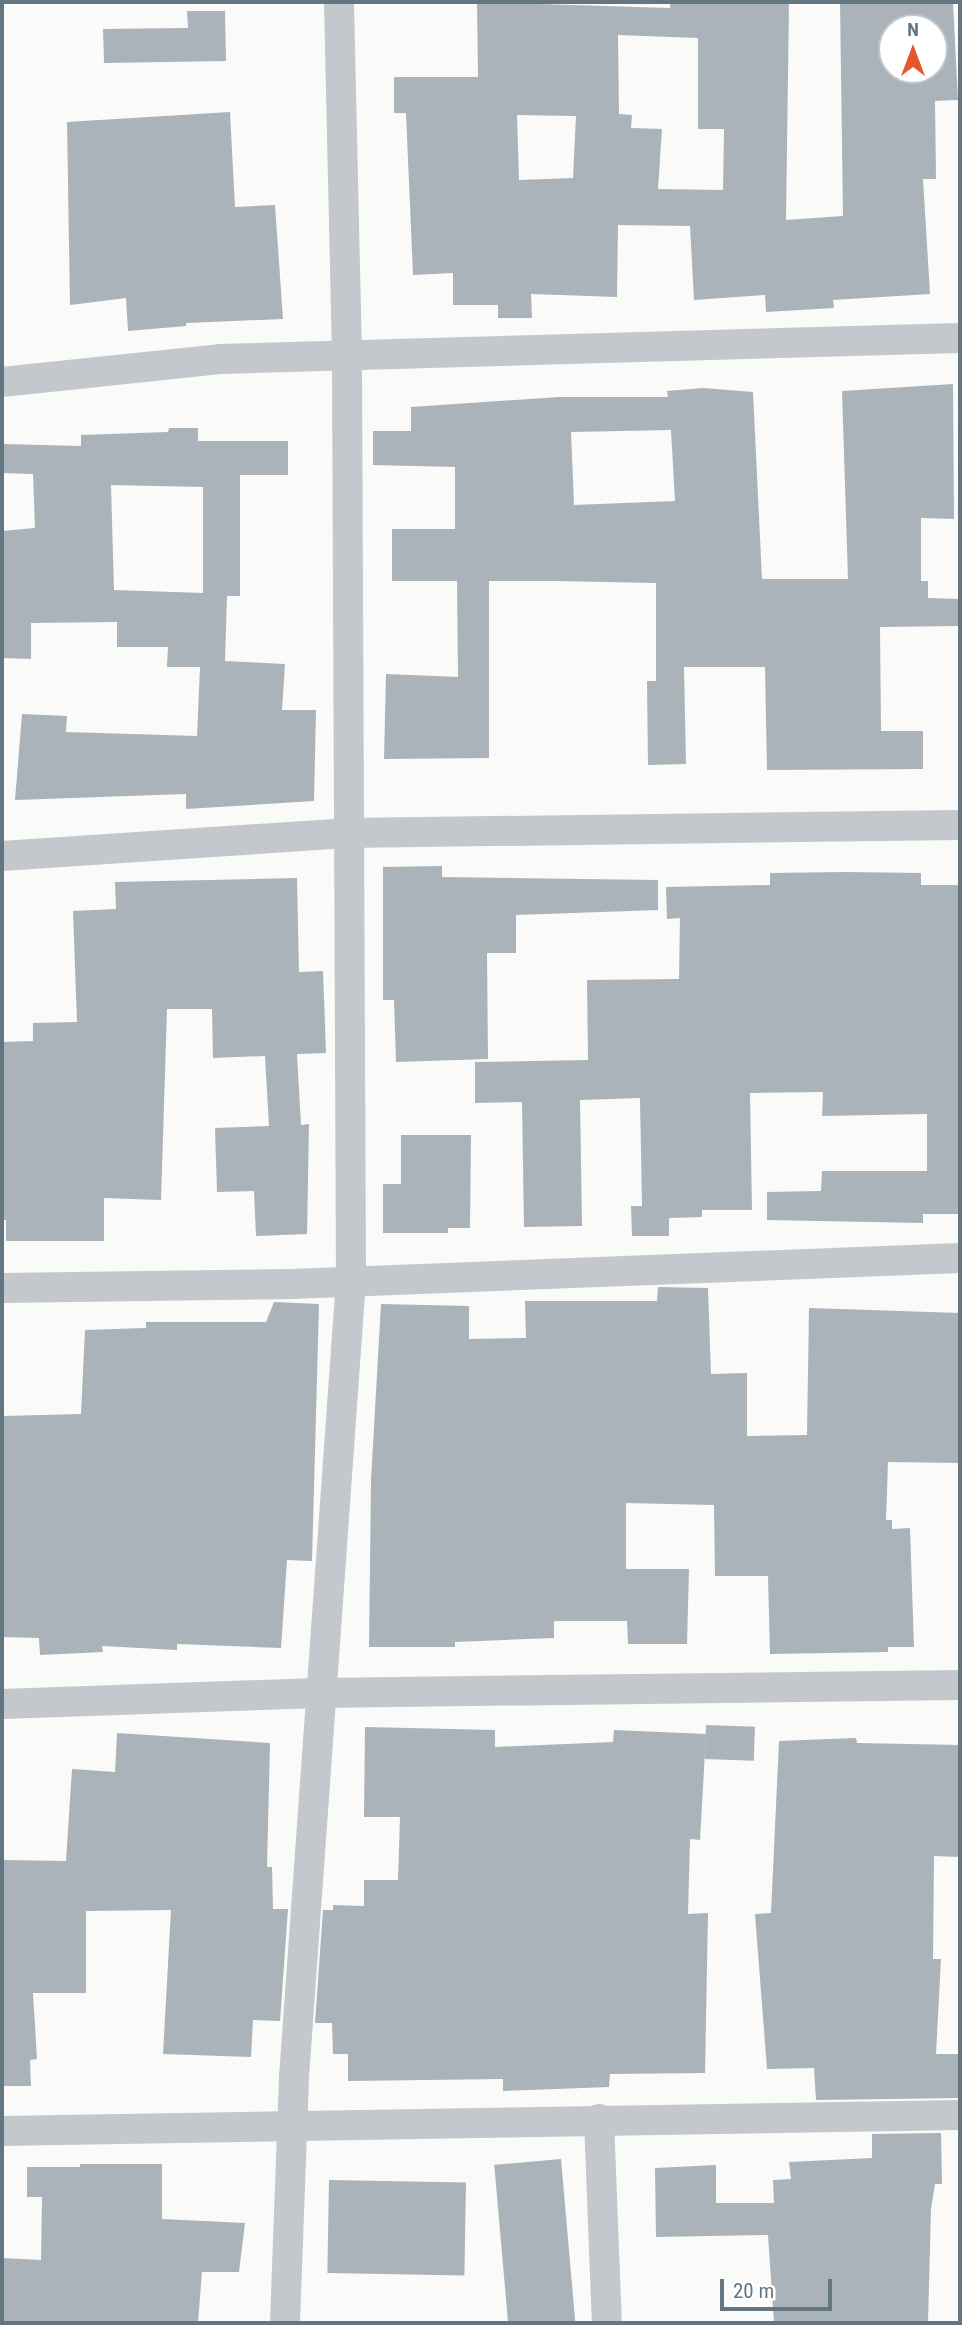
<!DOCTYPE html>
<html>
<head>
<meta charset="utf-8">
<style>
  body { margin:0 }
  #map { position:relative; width:962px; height:2325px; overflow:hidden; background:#fafaf8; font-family:"Roboto Condensed",sans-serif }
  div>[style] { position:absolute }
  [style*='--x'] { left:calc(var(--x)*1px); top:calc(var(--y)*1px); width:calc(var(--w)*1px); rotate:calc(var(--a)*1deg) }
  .building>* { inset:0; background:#aab3b9; transform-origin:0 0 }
  .minor>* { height:30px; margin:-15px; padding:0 15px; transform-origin:15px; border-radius:15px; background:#c3c8cc }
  span { translate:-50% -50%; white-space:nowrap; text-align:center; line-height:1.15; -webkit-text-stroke:7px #fff; paint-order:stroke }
  .frame { position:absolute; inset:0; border:4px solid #657683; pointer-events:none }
  .north { position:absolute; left:878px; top:14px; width:70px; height:70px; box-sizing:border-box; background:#fff; border:2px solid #c1c8cd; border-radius:50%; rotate:0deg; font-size:19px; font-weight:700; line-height:28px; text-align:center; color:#657683 }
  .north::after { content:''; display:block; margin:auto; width:24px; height:32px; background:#e4572e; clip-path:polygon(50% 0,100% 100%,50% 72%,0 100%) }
  .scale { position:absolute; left:720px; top:2279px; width:112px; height:32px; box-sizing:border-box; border:4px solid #657683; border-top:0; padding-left:9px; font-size:21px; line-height:24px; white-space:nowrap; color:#657683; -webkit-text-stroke:5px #fff; paint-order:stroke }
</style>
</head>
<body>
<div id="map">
  <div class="building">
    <i style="clip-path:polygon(evenodd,477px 2px,670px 8px,670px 2px,789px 2px,786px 220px,843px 216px,840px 2px,953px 2px,958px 100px,935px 101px,936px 179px,923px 179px,930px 294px,833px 300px,834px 308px,766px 312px,765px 295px,694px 300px,690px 226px,618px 225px,617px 297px,531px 294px,532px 318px,498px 318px,498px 305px,453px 305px,453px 273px,413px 275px,406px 113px,394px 113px,394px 77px,478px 77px,477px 2px,892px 28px,934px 28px,934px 70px,892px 70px,892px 28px,477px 2px,618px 35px,698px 38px,698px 129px,724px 129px,723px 190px,658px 189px,662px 129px,631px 128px,632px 115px,619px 114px,618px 35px,477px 2px,517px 115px,576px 116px,573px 178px,519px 180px,517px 115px)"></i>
    <i style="clip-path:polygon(187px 11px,225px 11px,226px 61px,104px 63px,103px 29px,188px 28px)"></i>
    <i style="clip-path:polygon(230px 112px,235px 207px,275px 205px,283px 319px,186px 323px,186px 326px,128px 331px,126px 298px,70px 305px,67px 122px)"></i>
    <i style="clip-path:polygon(evenodd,953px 384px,954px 519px,921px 518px,921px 581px,928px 581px,928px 598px,960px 599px,960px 626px,880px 627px,881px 731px,923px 731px,923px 769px,767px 770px,765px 667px,684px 667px,686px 764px,648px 765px,647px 681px,656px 681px,656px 583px,556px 581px,489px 581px,489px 758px,384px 759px,386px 674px,458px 677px,457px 581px,392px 581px,392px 529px,455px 529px,455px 467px,373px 465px,373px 431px,411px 431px,411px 407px,559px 397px,668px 397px,667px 391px,703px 388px,753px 392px,762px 579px,848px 579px,842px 391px,953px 384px,671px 430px,675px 501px,574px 505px,571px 432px,671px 430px)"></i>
    <i style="clip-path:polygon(evenodd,169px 428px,198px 428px,198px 441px,288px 441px,288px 475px,240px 475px,240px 596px,227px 596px,225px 661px,285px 664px,282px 710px,316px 710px,314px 801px,186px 809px,186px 794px,15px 800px,22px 714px,67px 716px,66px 732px,197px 736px,200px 667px,167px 667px,168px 647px,117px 647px,117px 622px,31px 623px,31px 659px,2px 658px,2px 531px,35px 528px,33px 474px,2px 473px,2px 444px,81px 446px,81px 435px,168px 432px,169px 428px,111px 485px,203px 487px,203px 593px,114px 590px,111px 485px)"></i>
    <i style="clip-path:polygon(442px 866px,442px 877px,658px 880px,658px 910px,516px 915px,516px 953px,487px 953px,488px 1059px,396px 1062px,394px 1000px,383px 1000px,383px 867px)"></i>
    <i style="clip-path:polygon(845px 872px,921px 873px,921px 885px,960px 885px,960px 1214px,923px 1214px,923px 1223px,767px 1220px,767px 1192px,821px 1191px,822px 1171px,927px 1171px,927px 1114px,822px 1116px,823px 1092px,750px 1093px,752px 1210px,702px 1210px,702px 1217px,669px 1218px,669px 1236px,632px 1236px,631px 1206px,642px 1206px,640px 1098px,580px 1100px,582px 1226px,524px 1227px,522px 1102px,475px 1103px,475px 1062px,588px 1060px,587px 980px,679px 979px,680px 918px,667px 919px,666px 887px,770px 885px,770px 873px)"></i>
    <i style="clip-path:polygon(297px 878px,299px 972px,323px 971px,326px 1053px,297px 1054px,301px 1125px,309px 1124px,307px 1234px,256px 1236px,254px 1191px,217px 1192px,215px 1128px,269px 1126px,265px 1056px,213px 1058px,212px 1009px,167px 1009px,161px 1200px,104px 1198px,104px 1241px,6px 1241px,6px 1220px,2px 1220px,2px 1042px,33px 1041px,33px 1023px,77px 1022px,73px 911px,116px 909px,115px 882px)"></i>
    <i style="clip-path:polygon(401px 1135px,471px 1135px,470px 1228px,448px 1228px,448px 1233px,383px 1233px,383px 1184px,401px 1184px)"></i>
    <i style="clip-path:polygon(658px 1287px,708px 1288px,711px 1374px,747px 1373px,747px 1436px,807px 1435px,809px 1308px,960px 1313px,960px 1463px,888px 1462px,886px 1520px,892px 1520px,892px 1529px,910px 1528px,914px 1647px,888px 1647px,888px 1652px,770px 1654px,768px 1576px,715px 1576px,714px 1505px,626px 1503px,626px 1569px,689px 1569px,687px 1644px,628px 1644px,627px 1621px,554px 1621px,554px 1638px,455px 1642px,455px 1647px,369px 1647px,371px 1480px,381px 1304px,469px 1306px,469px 1339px,526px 1338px,525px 1301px,657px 1301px)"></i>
    <i style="clip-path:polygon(274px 1302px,319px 1304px,312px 1561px,287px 1560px,281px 1648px,177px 1644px,177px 1650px,102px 1646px,103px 1652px,40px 1655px,39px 1638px,2px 1637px,2px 1416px,81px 1414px,85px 1330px,146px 1328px,146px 1322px,266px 1322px)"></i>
    <i style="left:706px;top:1725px;width:49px;height:34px;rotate:2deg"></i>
    <i style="clip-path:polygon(365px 1727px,495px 1730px,495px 1747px,613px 1742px,614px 1730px,706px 1734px,700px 1840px,690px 1839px,688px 1914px,708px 1913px,705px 2073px,610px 2074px,609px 2087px,503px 2091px,503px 2079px,348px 2081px,348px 2054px,333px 2054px,332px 2023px,315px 2023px,323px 1910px,333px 1910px,333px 1905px,364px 1906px,364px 1880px,398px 1880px,400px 1817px,364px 1817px)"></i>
    <i style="clip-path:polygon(117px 1733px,270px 1743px,267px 1867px,272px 1867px,273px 1909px,288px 1909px,280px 2021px,253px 2020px,251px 2057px,163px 2054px,171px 1910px,86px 1911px,86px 1993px,33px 1993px,37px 2059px,30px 2060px,31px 2086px,3px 2086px,2px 1860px,66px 1861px,72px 1769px,115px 1772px)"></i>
    <i style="clip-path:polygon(856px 1738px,857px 1743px,960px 1745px,960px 1857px,934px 1856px,933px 1959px,941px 1959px,936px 2054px,959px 2054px,959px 2098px,816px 2100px,814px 2068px,767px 2069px,755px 1914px,771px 1913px,779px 1741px)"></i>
    <i style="clip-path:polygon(941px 2133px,942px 2184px,935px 2184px,931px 2209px,928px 2323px,774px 2323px,768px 2235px,656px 2237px,655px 2168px,716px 2165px,716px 2203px,774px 2203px,773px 2180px,791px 2179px,789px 2162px,872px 2158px,872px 2134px)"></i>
    <i style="left:561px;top:2159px;width:165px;height:67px;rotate:85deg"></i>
    <i style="clip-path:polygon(80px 2164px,162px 2164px,162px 2219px,245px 2223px,239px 2272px,202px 2272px,198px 2323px,2px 2323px,2px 2258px,41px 2260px,42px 2197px,27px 2197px,27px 2167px,80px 2167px)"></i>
    <i style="left:329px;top:2180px;width:137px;height:93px;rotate:1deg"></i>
  </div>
  <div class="minor">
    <i style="--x:2;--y:382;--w:219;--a:-6"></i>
    <i style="--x:220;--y:359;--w:740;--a:-1.63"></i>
    <i style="--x:2;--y:856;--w:345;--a:-3.8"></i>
    <i style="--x:346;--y:833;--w:614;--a:-0.75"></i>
    <i style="--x:2;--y:1288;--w:290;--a:-0.8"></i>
    <i style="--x:292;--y:1284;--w:669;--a:-2.23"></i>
    <i style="--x:2;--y:1704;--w:317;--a:-2"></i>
    <i style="--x:319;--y:1693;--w:641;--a:-0.72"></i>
    <i style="--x:599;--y:2119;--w:204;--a:87.8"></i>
    <i style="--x:2;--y:2131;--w:958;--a:-0.96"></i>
    <i style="--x:285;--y:2323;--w:246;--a:-87.9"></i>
    <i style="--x:294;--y:2077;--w:799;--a:-85.91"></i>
    <i style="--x:351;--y:1280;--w:925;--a:-90.25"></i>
    <i style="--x:347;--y:355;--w:353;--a:-91.3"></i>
  </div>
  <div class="frame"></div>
  <div class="north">N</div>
  <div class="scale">20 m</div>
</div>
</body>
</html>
